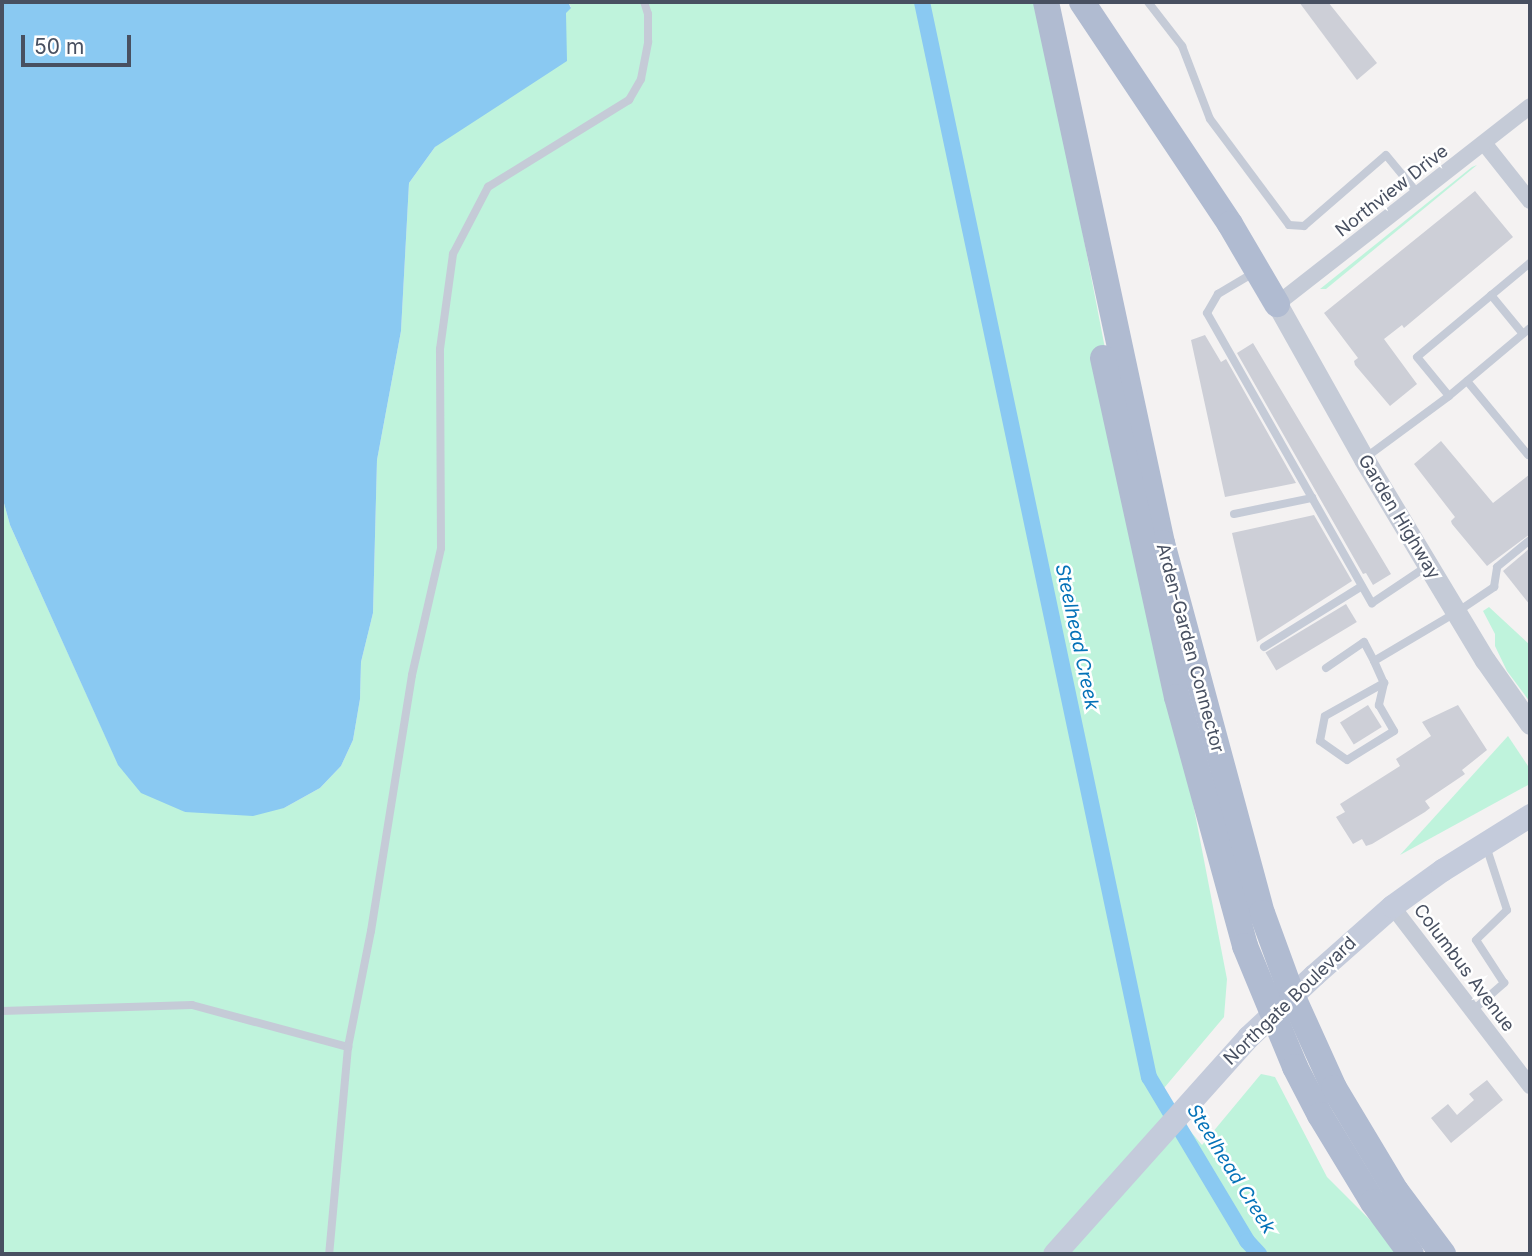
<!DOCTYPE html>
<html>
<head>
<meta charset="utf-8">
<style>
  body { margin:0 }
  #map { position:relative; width:1532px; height:1256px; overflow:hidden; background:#f4f2f2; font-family:Inter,sans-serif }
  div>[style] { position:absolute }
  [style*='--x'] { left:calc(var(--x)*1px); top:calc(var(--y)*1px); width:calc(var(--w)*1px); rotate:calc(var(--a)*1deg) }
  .green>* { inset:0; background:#bff3dc }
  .water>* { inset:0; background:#8ac9f2 }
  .canal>* { height:16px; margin:-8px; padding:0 8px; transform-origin:8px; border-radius:8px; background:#8ac9f2 }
  .building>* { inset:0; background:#cdcfd7; transform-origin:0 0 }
  .service>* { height:8px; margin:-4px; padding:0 4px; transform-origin:4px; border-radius:4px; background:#c5cbd7 }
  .minor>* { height:16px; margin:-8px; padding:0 8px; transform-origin:8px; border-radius:8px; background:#c5cbd7 }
  .tertiary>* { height:21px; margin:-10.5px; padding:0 10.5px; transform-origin:10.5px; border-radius:10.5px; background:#c5cbd7 }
  .secondary>* { height:23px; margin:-11.5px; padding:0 11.5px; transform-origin:11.5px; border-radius:11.5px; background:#c4cbdb }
  .primary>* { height:26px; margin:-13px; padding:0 13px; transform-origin:13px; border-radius:13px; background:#b0bbd1 }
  span { translate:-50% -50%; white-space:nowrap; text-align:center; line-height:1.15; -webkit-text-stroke:5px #fff; paint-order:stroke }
  .street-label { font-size:18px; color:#485061 }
  .water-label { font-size:19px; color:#0472b8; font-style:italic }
  .frame { position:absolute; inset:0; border:4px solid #485061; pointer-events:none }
  .scale { position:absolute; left:21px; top:35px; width:110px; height:32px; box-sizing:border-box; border:4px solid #485061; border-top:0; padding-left:9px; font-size:21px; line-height:24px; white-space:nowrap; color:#485061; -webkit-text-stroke:5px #fff; paint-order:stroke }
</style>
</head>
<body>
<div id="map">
  <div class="green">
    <i style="clip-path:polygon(568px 2px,1038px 2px,1227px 979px,1224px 1017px,1159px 1094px,1202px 1145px,1261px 1074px,1275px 1077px,1327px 1177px,1404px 1254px,2px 1254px,2px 496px,10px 525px,118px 764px,185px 812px,284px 808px,320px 788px,341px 766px,353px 740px,360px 699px,361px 662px,373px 613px,377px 460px,401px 331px,409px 183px,435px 147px,571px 7px)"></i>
    <i style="clip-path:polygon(1477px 165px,1326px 289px,1320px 289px,1472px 167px)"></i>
    <i style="clip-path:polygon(1489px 607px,1530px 645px,1530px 702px,1507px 671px,1495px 646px,1495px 634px,1483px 611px)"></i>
    <i style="clip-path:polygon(1508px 736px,1530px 769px,1528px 785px,1400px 855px)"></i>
  </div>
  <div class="water">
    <i style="clip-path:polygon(2px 2px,568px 2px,571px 8px,566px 13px,567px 61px,435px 147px,409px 183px,401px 331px,377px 460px,373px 613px,361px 662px,360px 699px,353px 740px,341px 766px,320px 788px,284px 808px,253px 816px,185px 812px,141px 793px,118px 765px,10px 525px,2px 496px)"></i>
  </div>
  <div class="canal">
    <i style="--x:922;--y:2;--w:1099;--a:78.08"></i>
    <i style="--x:1149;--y:1077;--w:191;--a:59.1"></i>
    <i style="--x:1247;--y:1241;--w:18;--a:47"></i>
  </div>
  <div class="building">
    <i style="clip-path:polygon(1299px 2px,1328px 2px,1377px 63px,1357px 80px)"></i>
    <i style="clip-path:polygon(1475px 191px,1513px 237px,1404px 328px,1402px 325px,1384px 339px,1417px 384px,1390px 406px,1355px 365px,1354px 361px,1358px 358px,1324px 313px)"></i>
    <i style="clip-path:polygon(1205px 335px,1221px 362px,1226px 359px,1296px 483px,1225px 497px,1191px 340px)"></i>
    <i style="clip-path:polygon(1253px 343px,1391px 574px,1373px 585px,1366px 573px,1363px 574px,1237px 353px)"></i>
    <i style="clip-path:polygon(1441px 441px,1493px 503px,1530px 474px,1530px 534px,1487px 566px,1452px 524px,1451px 521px,1455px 517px,1414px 464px)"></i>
    <i style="clip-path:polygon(1314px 515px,1352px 581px,1257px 642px,1232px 533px)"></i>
    <i style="clip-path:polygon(1530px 548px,1530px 605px,1503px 571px)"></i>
    <i style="left:1346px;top:604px;width:21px;height:94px;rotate:59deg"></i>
    <i style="left:1368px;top:705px;width:26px;height:33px;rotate:58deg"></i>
    <i style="clip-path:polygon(1458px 705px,1487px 750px,1462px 770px,1465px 774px,1425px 801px,1430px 808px,1425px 812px,1372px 844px,1366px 846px,1362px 839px,1353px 844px,1336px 817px,1345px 812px,1340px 804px,1400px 766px,1396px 759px,1431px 736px,1422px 722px)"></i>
    <i style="clip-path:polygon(1487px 1080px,1503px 1100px,1451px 1143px,1431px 1118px,1448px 1104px,1457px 1115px,1474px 1100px,1469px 1094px)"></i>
  </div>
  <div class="service">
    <i style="--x:1148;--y:2;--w:56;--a:52.3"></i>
    <i style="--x:1182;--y:46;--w:78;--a:69"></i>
    <i style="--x:1210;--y:119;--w:132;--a:53.3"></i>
    <i style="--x:1289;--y:225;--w:15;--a:4"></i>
    <i style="--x:1304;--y:226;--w:108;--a:-40.9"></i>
    <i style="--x:1386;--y:155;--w:52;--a:50.5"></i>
    <i style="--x:1255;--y:272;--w:43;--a:149.3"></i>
    <i style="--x:1218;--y:294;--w:22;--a:120"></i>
    <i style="--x:1207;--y:313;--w:334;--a:60.4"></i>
    <i style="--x:1372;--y:603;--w:65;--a:-33.7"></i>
    <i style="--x:1491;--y:295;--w:50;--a:50.6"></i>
    <i style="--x:1467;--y:381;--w:96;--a:50.5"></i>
    <i style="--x:1449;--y:396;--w:50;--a:-129.4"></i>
    <i style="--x:1417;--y:357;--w:147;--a:-39.8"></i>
    <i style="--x:1365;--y:458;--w:104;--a:-36.4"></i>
    <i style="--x:1449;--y:396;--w:106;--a:-40"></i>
    <i style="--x:1234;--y:514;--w:80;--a:-11.6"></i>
    <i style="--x:1264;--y:647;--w:115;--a:-31.9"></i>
    <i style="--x:1374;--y:661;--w:24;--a:66"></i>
    <i style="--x:1384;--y:683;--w:23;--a:103"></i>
    <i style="--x:1379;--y:705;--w:30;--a:60"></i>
    <i style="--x:1394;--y:731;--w:55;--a:148.3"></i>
    <i style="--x:1347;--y:760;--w:33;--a:-145"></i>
    <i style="--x:1320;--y:741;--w:25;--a:-79"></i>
    <i style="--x:1325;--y:716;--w:68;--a:-29.2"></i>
    <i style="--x:1326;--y:668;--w:46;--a:-34.4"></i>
    <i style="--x:1364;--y:642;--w:21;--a:62"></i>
    <i style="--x:1374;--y:661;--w:96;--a:-30.6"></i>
    <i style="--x:1457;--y:612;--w:45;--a:-34"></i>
    <i style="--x:1494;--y:587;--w:20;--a:-81"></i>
    <i style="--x:1497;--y:567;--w:43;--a:-39.3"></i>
    <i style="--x:2;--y:1011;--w:190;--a:-1.8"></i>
    <i style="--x:192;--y:1005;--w:162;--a:15.1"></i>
    <i style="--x:348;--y:1047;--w:208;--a:95.2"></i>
    <i style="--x:1472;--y:1011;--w:43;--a:-41.2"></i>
    <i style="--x:1504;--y:983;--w:51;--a:-123.1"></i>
    <i style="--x:1476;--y:940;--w:43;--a:-44.1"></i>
    <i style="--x:1507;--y:910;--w:67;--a:-108.2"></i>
    <i style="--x:348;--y:1047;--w:118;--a:-78.8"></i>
    <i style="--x:371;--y:931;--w:259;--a:-80.9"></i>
    <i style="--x:412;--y:675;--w:130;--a:-77.1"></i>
    <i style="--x:441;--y:548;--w:199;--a:-90.3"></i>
    <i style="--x:440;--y:349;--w:96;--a:-82.2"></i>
    <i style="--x:453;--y:254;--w:76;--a:-62.4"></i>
    <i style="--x:488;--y:187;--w:166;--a:-31.7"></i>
    <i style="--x:629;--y:100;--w:24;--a:-60"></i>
    <i style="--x:641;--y:79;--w:38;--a:-79"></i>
    <i style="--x:648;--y:42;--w:28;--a:-90"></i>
    <i style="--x:648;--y:14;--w:13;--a:-108"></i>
  </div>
  <div class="minor">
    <i style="--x:1484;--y:143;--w:74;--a:51.6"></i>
    <i style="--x:1277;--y:304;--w:321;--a:-38"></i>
    <i style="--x:1392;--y:906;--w:227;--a:52.5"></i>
  </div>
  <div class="tertiary">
    <i style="--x:1277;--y:304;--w:178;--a:60.7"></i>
    <i style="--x:1364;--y:459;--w:235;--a:59"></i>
    <i style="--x:1485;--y:660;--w:78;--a:54.9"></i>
  </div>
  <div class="secondary">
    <i style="--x:1054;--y:1254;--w:291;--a:-48.2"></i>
    <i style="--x:1248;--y:1037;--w:91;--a:-43.2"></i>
    <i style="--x:1314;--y:975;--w:104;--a:-41.5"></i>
    <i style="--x:1392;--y:906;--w:62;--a:-35.8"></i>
    <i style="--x:1442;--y:870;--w:104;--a:-32"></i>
  </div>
  <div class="primary">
    <i style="--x:1046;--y:2;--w:553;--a:77.9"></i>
    <i style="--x:1162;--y:543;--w:383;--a:74.9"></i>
    <i style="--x:1262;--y:913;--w:87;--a:69.9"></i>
    <i style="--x:1292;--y:995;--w:102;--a:65.7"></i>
    <i style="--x:1334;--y:1088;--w:120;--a:59"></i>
    <i style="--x:1396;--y:1191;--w:79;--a:53.3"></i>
    <i style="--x:1082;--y:2;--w:267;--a:56.3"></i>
    <i style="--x:1230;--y:224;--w:93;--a:59.6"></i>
    <i style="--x:1103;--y:358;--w:347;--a:77.7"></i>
    <i style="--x:1177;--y:697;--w:258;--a:74.7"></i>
    <i style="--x:1245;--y:946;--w:131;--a:67.5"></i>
    <i style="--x:1295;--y:1067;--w:54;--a:62.5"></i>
    <i style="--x:1320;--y:1115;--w:102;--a:58.7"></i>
    <i style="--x:1373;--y:1202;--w:64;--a:53.8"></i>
  </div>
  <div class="street-label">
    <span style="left:1392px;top:191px;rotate:-38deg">Northview Drive</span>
    <span style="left:1399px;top:517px;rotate:59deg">Garden Highway</span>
    <span style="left:1190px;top:648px;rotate:75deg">Arden-Garden Connector</span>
    <span style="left:1464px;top:968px;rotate:53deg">Columbus Avenue</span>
    <span style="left:1290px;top:1001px;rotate:-44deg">Northgate Boulevard</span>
  </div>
  <div class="water-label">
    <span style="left:1077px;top:637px;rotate:78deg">Steelhead Creek</span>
    <span style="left:1231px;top:1169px;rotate:58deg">Steelhead Creek</span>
  </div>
  <div class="frame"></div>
  <div class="scale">50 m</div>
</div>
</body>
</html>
